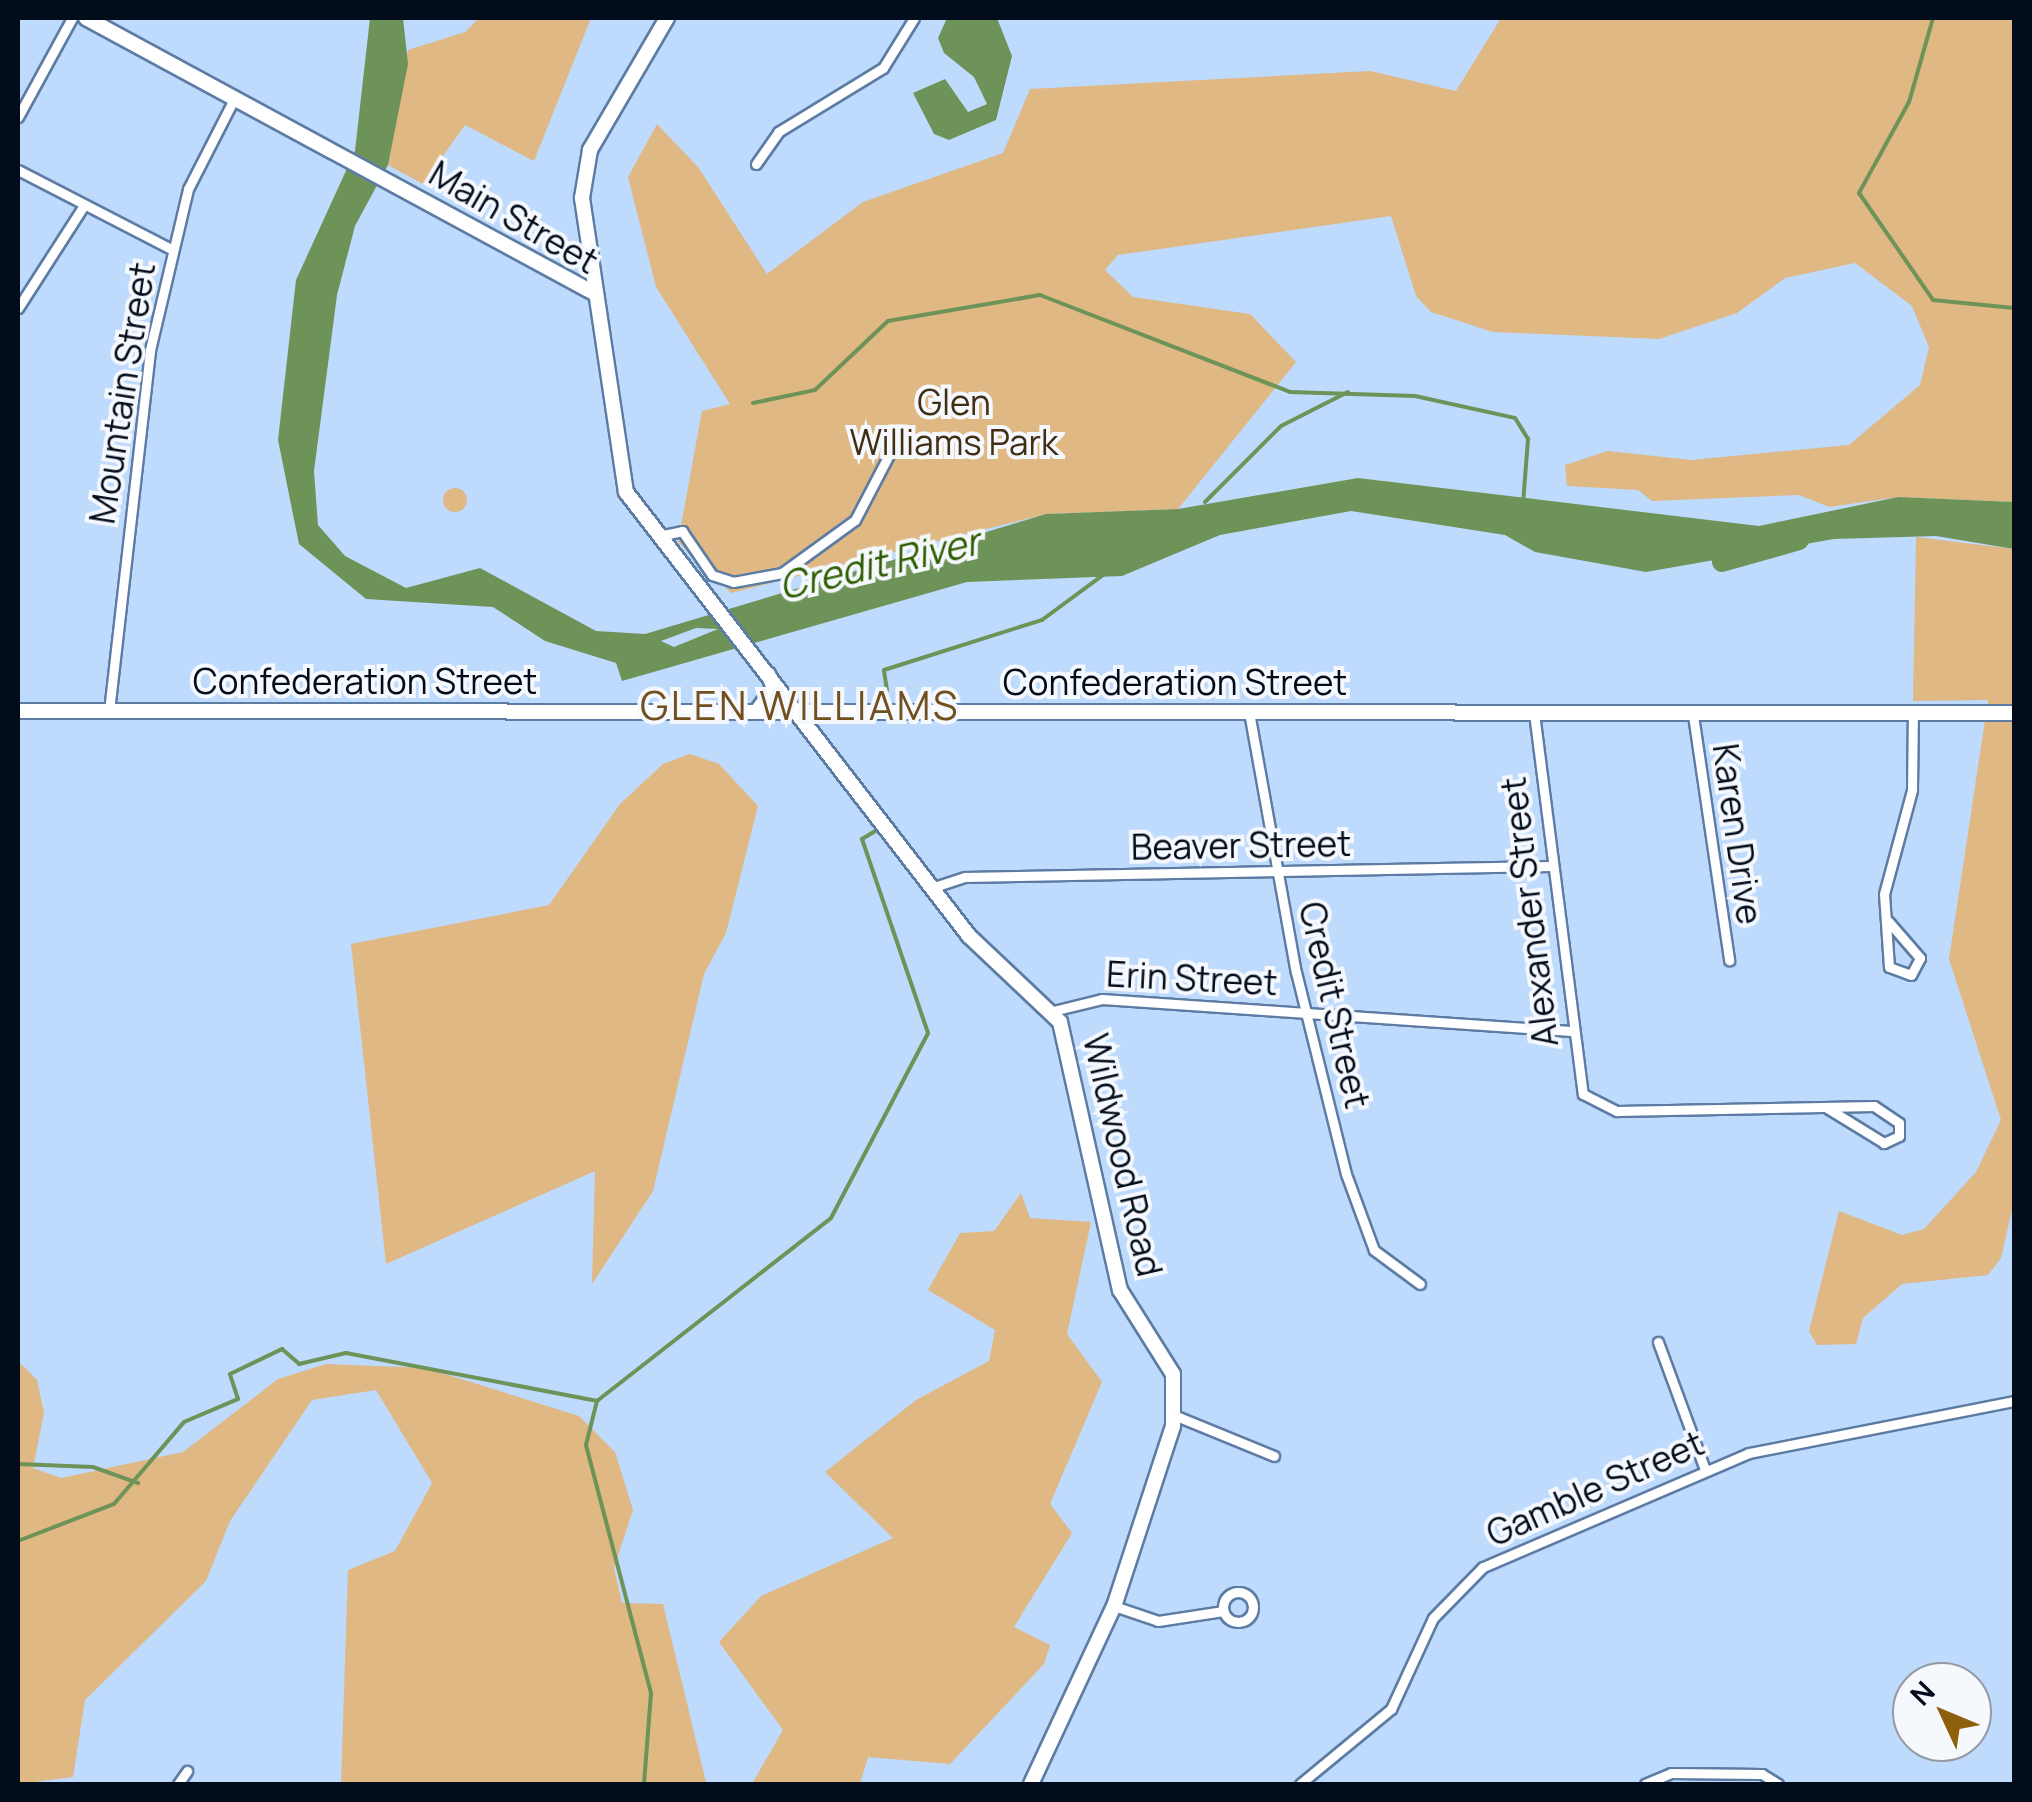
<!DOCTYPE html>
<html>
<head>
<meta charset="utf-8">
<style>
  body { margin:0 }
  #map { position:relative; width:2032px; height:1802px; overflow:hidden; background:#bedafd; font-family:Manrope,sans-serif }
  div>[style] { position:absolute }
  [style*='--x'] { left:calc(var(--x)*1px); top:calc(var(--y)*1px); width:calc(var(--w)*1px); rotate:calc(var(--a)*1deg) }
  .green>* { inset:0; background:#dfb883 }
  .round { border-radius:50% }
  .water>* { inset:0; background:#6e9358 }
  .stream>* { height:4px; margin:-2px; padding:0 2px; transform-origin:2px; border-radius:2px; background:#6e9358 }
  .river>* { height:20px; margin:-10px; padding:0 10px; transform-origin:10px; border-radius:10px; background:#6e9358 }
  .roads { filter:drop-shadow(2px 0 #5d7ca4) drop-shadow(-2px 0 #5d7ca4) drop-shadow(0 2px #5d7ca4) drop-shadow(0 -2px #5d7ca4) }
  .street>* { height:9px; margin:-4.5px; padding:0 4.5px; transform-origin:4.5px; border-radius:4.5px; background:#fff }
  .street>.ring { margin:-4.5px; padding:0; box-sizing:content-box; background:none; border:9px solid #fff; border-radius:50% }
  .secondary>* { height:14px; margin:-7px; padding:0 7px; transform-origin:7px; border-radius:7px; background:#fff }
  span { translate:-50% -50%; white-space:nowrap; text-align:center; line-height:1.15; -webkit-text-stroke:8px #f5f8fd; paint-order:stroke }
  .street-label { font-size:35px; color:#030c1a }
  .park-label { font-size:35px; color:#422f13 }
  .water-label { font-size:38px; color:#2f5d00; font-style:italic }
  .quarter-label { font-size:40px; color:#72501e; letter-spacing:2.5px }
  .frame { position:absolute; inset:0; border:20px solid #030c1a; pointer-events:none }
  .north { position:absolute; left:1892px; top:1662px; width:100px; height:100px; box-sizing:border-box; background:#f5f8fd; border:2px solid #949aa2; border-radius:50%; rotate:314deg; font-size:28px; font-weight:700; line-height:40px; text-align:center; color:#030c1a }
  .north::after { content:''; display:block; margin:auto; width:35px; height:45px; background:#8f600b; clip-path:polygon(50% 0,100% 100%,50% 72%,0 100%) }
</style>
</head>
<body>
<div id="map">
  <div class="green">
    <i style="clip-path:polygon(479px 18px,591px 18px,534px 161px,465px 125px,423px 184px,388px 165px,408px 50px,465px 32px)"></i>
    <i style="clip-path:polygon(1501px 18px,2014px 18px,2014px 502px,1898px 497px,1829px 507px,1799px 495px,1652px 501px,1638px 490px,1567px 486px,1565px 465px,1608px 451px,1691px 460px,1849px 445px,1920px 385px,1929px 347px,1912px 306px,1855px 263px,1785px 278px,1737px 313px,1659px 339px,1493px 332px,1431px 312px,1416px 296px,1391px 216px,1118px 255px,1105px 270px,1133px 297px,1250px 314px,1296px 362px,1178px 509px,1046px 514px,731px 593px,678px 542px,702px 411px,730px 404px,656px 287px,628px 177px,657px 124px,698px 167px,767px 274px,863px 202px,1003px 153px,1030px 89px,1370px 71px,1456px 91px)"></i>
    <i class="round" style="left:443px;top:488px;width:24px;height:24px"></i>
    <i style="clip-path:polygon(1916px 537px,2014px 549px,2014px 1201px,2001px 1258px,1988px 1275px,1902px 1284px,1863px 1318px,1856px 1344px,1817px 1345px,1809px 1331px,1839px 1211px,1902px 1235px,1924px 1229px,1976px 1172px,2001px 1120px,1949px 959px,1988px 700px,1913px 701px)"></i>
    <i style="clip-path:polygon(690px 754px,719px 764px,758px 806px,726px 933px,704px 974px,653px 1191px,592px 1284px,595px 1171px,386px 1264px,351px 944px,549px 905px,620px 804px,663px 764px)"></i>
    <i style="clip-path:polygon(1021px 1193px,1030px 1218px,1091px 1222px,1067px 1334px,1102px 1382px,1050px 1504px,1072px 1533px,1014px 1627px,1050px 1645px,1044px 1664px,950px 1764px,868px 1757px,860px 1784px,341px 1784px,348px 1570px,395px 1551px,432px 1483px,376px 1390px,312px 1400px,230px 1521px,206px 1581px,85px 1700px,73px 1777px,18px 1784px,18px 1361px,37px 1380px,44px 1413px,33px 1468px,61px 1478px,183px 1452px,278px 1379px,326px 1364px,426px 1368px,579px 1416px,615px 1452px,633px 1510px,614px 1568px,622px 1603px,663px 1604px,706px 1782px,753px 1782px,783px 1730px,719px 1642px,761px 1596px,893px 1538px,825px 1472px,916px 1400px,989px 1361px,995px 1330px,928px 1290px,960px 1233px,994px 1231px)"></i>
  </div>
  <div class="water">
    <i style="clip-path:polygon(evenodd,370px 18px,403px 18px,408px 64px,388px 165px,355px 226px,337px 295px,314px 471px,318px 525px,345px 556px,406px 588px,480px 568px,596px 631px,645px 634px,1046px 514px,1178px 509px,1358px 478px,1759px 526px,1898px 497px,2014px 502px,2014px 549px,1936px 536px,1834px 539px,1646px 572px,1535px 552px,1505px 535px,1351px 511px,1220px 535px,1122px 576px,967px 582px,622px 681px,616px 663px,545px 641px,493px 607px,366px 599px,299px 544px,278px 440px,296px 280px,355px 151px,370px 18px,696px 628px,718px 629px,674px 647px,661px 641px,696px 628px)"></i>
    <i style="clip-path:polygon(947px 18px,997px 18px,1012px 56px,996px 120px,949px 140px,934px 134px,913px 93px,945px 79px,968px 112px,987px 104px,974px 77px,944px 53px,938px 38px)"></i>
  </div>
  <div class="stream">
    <i style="--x:1933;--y:18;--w:87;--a:105.9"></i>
    <i style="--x:1909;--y:102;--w:104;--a:118.8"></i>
    <i style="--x:1859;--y:193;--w:130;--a:55.3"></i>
    <i style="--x:1933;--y:300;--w:81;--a:5.6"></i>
    <i style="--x:753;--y:403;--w:63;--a:-11.8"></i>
    <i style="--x:815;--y:390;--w:100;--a:-43.4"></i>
    <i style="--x:888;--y:321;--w:154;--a:-9.7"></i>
    <i style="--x:1040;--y:295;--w:268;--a:21.2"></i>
    <i style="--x:1290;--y:392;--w:125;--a:1.8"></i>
    <i style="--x:1415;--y:396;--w:102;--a:12.4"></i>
    <i style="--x:1515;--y:418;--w:25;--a:58"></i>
    <i style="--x:1528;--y:439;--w:65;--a:94.4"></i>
    <i style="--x:1205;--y:502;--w:107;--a:-45"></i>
    <i style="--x:1281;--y:426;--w:75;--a:-26.9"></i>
    <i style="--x:887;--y:690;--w:20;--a:-99"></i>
    <i style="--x:884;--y:670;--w:166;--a:-17.6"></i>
    <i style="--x:1042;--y:620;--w:76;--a:-36.4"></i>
    <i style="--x:18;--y:1464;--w:75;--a:2.3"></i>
    <i style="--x:93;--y:1467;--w:48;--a:19.6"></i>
    <i style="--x:18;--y:1541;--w:103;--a:-21.1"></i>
    <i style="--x:114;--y:1504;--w:108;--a:-49.5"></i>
    <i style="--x:184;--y:1422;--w:59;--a:-23.1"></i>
    <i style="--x:238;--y:1399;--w:26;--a:-108"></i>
    <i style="--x:230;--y:1374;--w:58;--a:-25.7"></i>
    <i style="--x:282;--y:1349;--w:23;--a:41"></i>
    <i style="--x:299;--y:1364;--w:48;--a:-13.2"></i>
    <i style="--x:346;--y:1353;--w:256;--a:10.8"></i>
    <i style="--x:644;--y:1784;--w:91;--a:-85.6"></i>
    <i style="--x:651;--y:1693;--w:256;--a:-104.7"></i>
    <i style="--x:586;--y:1445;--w:45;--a:-76"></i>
    <i style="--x:597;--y:1401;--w:297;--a:-38"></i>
    <i style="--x:831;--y:1218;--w:209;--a:-62.3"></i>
    <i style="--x:928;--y:1033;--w:205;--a:-108.8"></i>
    <i style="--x:862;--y:839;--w:21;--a:-31"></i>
  </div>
  <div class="river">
    <i style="--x:1722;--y:562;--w:80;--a:-15.9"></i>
  </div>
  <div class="roads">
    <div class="street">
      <i style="--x:18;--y:117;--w:113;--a:-61.4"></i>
      <i style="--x:756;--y:164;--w:39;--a:-55"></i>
      <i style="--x:778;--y:132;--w:123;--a:-31.4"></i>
      <i style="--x:883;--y:68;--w:59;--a:-58.2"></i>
      <i style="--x:18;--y:170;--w:174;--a:27.3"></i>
      <i style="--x:18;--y:308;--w:122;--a:-57.3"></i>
      <i style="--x:659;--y:536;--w:24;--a:-12"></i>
      <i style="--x:682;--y:531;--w:53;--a:55.7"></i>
      <i style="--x:712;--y:575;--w:22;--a:18"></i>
      <i style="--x:733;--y:582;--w:50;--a:-10.4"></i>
      <i style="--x:782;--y:573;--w:90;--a:-36"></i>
      <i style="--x:855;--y:520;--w:87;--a:-62.5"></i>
      <i style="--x:109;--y:711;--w:363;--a:-83.5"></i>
      <i style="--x:150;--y:350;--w:165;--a:-76.7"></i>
      <i style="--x:188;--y:189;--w:103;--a:-62.9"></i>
      <i style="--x:1249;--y:712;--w:264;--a:79.8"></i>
      <i style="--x:1296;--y:972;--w:208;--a:76.1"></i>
      <i style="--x:1346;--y:1174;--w:81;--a:69.8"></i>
      <i style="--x:1374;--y:1250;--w:57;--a:36.5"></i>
      <i style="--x:1534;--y:713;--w:384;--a:82.7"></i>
      <i style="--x:1583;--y:1094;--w:38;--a:27"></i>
      <i style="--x:1617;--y:1111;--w:257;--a:-1.1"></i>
      <i style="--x:1874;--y:1106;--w:30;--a:34"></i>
      <i style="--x:1899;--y:1123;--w:13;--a:90"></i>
      <i style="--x:1899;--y:1136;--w:17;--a:155"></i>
      <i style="--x:1884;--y:1143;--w:67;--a:-148.4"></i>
      <i style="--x:1693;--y:715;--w:248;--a:81.6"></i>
      <i style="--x:934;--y:887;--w:33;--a:-18"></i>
      <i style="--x:965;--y:877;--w:586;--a:-1.08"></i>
      <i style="--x:1888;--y:921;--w:49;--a:49.1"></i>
      <i style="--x:1920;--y:958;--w:19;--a:118"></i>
      <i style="--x:1911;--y:975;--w:23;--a:-160"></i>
      <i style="--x:1889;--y:967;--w:73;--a:-93.9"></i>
      <i style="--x:1884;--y:894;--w:108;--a:-74.9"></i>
      <i style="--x:1912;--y:790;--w:77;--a:-89.3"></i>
      <i style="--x:1053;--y:1011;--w:50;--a:-13.8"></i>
      <i style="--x:1102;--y:999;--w:469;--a:3.9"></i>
      <i style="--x:1658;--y:1342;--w:133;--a:69.8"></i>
      <i style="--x:1174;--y:1415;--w:108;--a:22.3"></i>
      <i class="ring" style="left:1223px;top:1592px;width:21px;height:21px"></i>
      <i style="--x:1114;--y:1606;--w:46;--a:18.8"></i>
      <i style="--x:1158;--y:1621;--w:66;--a:-8.7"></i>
      <i style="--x:178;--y:1784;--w:16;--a:-55"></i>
      <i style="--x:1300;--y:1784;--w:118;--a:-39.5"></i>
      <i style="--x:1391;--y:1709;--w:100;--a:-65.2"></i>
      <i style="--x:1433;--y:1618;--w:71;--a:-45.6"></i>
      <i style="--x:1483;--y:1567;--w:289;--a:-23.2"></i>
      <i style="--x:1749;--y:1453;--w:270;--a:-11.1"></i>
      <i style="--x:1645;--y:1784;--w:28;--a:-23"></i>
      <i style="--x:1671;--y:1773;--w:91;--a:0.6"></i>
      <i style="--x:1762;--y:1774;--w:19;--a:32"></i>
    </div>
    <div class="secondary">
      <i style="--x:86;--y:18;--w:578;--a:28.43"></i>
      <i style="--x:667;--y:18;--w:153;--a:120.3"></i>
      <i style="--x:590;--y:150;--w:49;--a:99.5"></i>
      <i style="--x:582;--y:198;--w:297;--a:81.5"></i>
      <i style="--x:626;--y:492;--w:561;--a:52.31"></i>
      <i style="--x:969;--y:936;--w:125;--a:43.4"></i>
      <i style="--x:1060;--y:1022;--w:275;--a:77.4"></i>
      <i style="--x:1120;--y:1290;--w:99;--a:57.8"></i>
      <i style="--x:1173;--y:1374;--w:52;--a:90"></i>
      <i style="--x:1173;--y:1426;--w:189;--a:108.1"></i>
      <i style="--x:1114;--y:1606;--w:196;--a:115"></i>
      <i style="--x:18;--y:711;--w:1996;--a:0.06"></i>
      <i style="--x:757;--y:711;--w:29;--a:-54"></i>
      <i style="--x:774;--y:688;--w:15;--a:-113"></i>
    </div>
  </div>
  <div class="street-label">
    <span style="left:514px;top:217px;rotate:30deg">Main Street</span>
    <span style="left:122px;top:393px;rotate:-81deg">Mountain Street</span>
    <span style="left:365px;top:681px">Confederation Street</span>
    <span style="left:1175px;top:682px">Confederation Street</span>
    <span style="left:1738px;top:834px;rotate:82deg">Karen Drive</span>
    <span style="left:1241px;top:845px;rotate:-1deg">Beaver Street</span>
    <span style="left:1529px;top:912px;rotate:-97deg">Alexander Street</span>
    <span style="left:1192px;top:978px;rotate:3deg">Erin Street</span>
    <span style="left:1335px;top:1005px;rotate:77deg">Credit Street</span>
    <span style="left:1123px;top:1155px;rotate:77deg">Wildwood Road</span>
    <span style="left:1595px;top:1488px;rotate:-24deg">Gamble Street</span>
  </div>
  <div class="park-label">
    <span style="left:954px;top:422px">Glen<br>Williams Park</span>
  </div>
  <div class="water-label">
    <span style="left:879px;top:563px;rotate:-13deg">Credit River</span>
  </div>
  <div class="quarter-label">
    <span style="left:800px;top:705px">GLEN WILLIAMS</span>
  </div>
  <div class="frame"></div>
  <div class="north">N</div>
</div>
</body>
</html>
